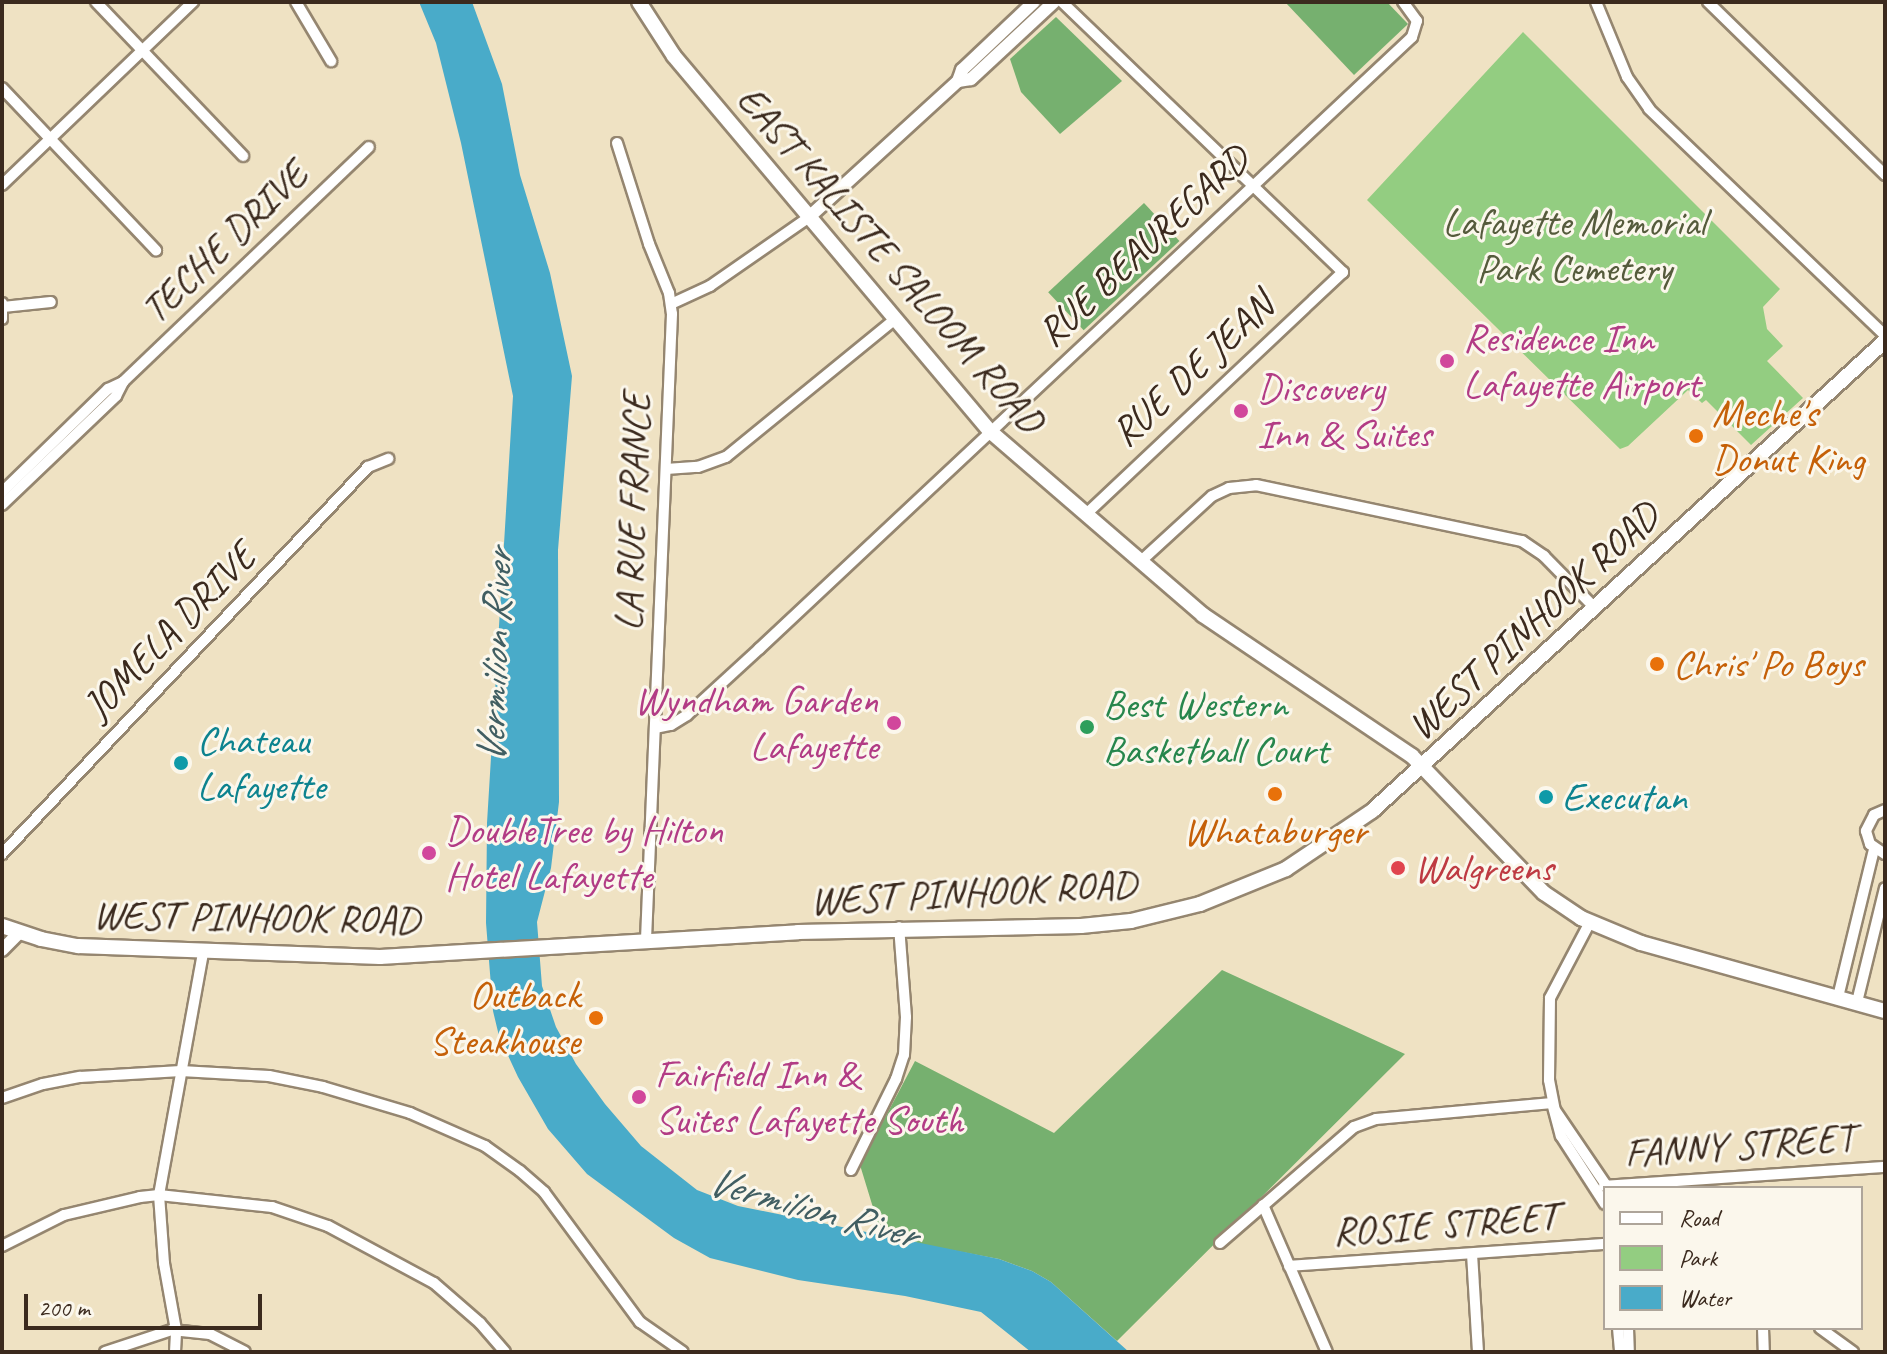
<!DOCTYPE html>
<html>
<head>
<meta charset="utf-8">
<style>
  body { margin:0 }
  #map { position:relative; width:1887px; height:1354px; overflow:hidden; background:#efe2c3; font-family:Caveat,sans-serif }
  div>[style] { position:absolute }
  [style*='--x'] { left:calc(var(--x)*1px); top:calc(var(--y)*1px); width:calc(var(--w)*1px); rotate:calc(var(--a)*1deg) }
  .green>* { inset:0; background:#93cd81 }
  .forest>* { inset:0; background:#76b06f; transform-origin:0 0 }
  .water>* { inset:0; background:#49abc9 }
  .roads { filter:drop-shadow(2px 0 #958670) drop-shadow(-2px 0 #958670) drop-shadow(0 2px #958670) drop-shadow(0 -2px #958670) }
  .minor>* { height:10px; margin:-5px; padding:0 5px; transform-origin:5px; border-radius:5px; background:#fff }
  .tertiary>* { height:12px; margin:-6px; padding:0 6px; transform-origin:6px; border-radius:6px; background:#fff }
  .secondary>* { height:14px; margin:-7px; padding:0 7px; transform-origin:7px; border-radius:7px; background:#fff }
  .dots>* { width:22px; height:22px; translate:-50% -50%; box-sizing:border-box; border:4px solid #fbf7ec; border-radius:50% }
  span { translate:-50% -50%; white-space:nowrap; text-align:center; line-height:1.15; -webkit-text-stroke:6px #fbf7ec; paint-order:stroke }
  .park-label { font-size:40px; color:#555b3c }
  .street-label { font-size:40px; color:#3b2a1e }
  .hotel-label { font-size:40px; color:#b23c85 }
  .left { translate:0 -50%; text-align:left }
  .right { translate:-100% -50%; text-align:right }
  .food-label { font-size:40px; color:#c56008 }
  .leisure-label { font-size:40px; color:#27864d }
  .culture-label { font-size:40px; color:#0d838f }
  .health-label { font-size:40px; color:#be3a42 }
  .water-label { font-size:42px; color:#415e62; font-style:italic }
  .frame { position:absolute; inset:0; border:4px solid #3b2a1e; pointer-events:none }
  .legend { position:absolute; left:1603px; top:1186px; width:260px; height:144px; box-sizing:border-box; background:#fbf7ec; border:2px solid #aea59a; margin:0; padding:10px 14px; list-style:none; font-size:24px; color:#3b2a1e }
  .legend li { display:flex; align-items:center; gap:16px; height:40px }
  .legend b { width:40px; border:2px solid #aea59a }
  .scale { position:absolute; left:24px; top:1294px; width:238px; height:36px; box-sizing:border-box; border:4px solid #3b2a1e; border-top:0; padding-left:10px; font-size:24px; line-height:28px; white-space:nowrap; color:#3b2a1e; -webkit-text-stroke:6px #fbf7ec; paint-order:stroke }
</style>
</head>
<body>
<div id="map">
  <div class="green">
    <i style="clip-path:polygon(1523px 32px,1780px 289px,1763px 307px,1767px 329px,1783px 346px,1767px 361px,1803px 398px,1751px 445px,1706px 400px,1702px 403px,1688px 390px,1628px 446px,1620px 449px,1367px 200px)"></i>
  </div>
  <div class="forest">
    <i style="clip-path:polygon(1285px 2px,1387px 2px,1408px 24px,1354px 75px)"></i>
    <i style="clip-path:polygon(1056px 17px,1122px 81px,1060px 134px,1021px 92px,1010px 59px)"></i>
    <i style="left:1144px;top:203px;width:52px;height:131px;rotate:47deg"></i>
    <i style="clip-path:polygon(1222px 970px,1405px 1054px,1117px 1341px,1051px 1282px,1032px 1271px,999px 1259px,882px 1237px,860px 1165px,915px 1061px,1054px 1133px)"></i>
  </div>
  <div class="water">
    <i style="clip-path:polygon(419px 2px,472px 2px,502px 84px,520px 175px,550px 273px,572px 376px,558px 550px,559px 802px,551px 868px,537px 922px,542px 986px,556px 1027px,576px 1064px,605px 1104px,641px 1146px,697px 1190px,738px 1206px,999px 1259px,1032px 1271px,1051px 1282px,1129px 1352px,1031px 1352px,981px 1312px,905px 1296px,798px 1280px,710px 1258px,674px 1238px,587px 1174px,548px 1129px,518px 1077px,499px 1036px,493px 1011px,486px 923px,487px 823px,513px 396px,461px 143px,436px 43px)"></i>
  </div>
  <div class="roads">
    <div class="minor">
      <i style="--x:96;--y:2;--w:213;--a:46.3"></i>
      <i style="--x:296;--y:2;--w:69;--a:59.3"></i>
      <i style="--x:1062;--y:2;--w:390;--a:43.9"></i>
      <i style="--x:1343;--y:272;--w:353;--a:136.7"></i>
      <i style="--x:1596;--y:2;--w:81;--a:67.5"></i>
      <i style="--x:1627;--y:77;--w:39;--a:55"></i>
      <i style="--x:1649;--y:109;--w:327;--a:43.8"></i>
      <i style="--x:1708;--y:2;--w:248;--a:44.3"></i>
      <i style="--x:2;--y:88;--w:224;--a:46.5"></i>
      <i style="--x:617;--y:143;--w:106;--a:72.4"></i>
      <i style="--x:649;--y:244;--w:53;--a:67.8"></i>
      <i style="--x:669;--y:293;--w:21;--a:82"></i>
      <i style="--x:672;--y:314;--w:627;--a:92.38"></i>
      <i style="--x:2;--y:185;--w:265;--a:-43.8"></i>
      <i style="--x:2;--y:303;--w:16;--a:90"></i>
      <i style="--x:671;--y:304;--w:43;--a:-24.8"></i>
      <i style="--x:710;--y:286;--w:119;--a:-34.8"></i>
      <i style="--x:3;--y:307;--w:48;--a:-5.9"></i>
      <i style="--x:666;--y:469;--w:32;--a:-4"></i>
      <i style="--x:698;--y:467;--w:30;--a:-20"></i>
      <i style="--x:726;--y:457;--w:217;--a:-39.2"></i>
      <i style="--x:2;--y:492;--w:148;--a:-44.2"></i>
      <i style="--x:108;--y:389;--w:17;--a:-25"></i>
      <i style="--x:123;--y:382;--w:340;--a:-43.7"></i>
      <i style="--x:2;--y:505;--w:158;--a:-43.7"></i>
      <i style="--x:116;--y:396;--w:16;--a:-63"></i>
      <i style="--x:1141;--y:561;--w:96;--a:-42.5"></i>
      <i style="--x:1212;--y:496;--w:19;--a:-25"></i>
      <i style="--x:1229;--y:488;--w:27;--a:-6"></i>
      <i style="--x:1256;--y:485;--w:272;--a:11.9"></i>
      <i style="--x:1522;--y:541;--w:27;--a:34"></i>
      <i style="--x:1544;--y:556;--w:71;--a:45.6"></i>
      <i style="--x:655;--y:728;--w:16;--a:-11"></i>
      <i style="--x:671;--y:725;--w:19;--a:-32"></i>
      <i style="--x:687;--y:715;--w:98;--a:-42.5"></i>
      <i style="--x:759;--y:649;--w:895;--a:-43.14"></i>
      <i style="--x:1412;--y:37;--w:17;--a:-73"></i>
      <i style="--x:1417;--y:21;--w:24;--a:-126"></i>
      <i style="--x:1885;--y:810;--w:12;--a:156"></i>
      <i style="--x:1874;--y:815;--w:18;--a:117"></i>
      <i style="--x:1866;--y:831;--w:14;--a:73"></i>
      <i style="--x:1870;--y:844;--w:18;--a:34"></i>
      <i style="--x:2;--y:854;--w:533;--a:-46.6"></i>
      <i style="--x:368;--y:467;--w:22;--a:-22"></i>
      <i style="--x:1590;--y:922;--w:86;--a:117.8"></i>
      <i style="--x:1550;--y:998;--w:82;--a:90.7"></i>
      <i style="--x:1549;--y:1080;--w:31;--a:79"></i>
      <i style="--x:1555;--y:1110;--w:94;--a:55.8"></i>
      <i style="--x:1838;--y:997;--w:152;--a:-76.3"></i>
      <i style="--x:1857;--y:1002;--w:117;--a:-76.2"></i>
      <i style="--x:2;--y:1098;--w:43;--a:-18.9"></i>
      <i style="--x:43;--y:1084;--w:38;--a:-11"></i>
      <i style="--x:80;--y:1077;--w:101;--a:-3.4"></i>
      <i style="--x:181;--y:1071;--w:88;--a:3.3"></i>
      <i style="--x:269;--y:1076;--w:55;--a:11.5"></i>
      <i style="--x:323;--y:1087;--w:91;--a:16.6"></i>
      <i style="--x:410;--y:1113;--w:82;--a:23.7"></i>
      <i style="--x:485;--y:1146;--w:43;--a:35.5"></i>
      <i style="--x:520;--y:1171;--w:32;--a:41"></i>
      <i style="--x:544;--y:1192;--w:162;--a:53.6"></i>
      <i style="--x:640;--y:1322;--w:52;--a:34.9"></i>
      <i style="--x:851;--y:1170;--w:102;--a:-63.7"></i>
      <i style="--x:896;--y:1079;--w:25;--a:-72"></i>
      <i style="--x:904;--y:1055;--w:38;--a:-87"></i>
      <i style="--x:906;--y:1017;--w:90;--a:-94.4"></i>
      <i style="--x:1604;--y:1186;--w:282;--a:-3.9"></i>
      <i style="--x:1263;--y:1205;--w:160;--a:66.5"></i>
      <i style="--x:1220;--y:1243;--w:177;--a:-40.9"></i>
      <i style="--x:1354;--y:1127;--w:23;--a:-20"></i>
      <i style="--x:1376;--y:1119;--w:177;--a:-5.2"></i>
      <i style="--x:1552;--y:1103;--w:34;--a:75"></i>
      <i style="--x:1561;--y:1136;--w:81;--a:57.1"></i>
      <i style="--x:2;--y:1246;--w:69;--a:-26.6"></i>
      <i style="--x:64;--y:1215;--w:78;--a:-13.3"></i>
      <i style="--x:140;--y:1197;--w:19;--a:-6"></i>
      <i style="--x:159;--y:1195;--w:114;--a:6.1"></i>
      <i style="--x:272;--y:1207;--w:59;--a:18.7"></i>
      <i style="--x:328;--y:1226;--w:120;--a:28.3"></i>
      <i style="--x:434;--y:1283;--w:61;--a:41"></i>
      <i style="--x:480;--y:1323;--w:38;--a:49"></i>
      <i style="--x:1472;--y:1254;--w:98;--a:86.5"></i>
      <i style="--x:1289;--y:1266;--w:317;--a:-4"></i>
      <i style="--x:1618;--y:1328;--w:24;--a:85"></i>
      <i style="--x:1628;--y:1328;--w:24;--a:88"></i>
      <i style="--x:1763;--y:1328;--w:24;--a:88"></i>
      <i style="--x:1820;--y:1328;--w:41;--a:36"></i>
      <i style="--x:105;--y:1352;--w:71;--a:-18.2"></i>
      <i style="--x:172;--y:1330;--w:38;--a:6"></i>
      <i style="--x:210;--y:1334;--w:39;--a:27"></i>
      <i style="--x:175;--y:1352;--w:22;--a:-87"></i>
      <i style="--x:176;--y:1330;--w:68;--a:-100.2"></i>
      <i style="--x:164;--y:1263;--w:68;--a:-94.2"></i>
      <i style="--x:159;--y:1195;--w:246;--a:-79.7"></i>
    </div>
    <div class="tertiary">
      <i style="--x:958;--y:81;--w:13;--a:-9"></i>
      <i style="--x:971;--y:79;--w:113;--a:-42.9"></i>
      <i style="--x:808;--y:218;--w:203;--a:-42.4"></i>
      <i style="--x:958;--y:81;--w:12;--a:-70"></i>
      <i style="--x:962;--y:70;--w:99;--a:-43.4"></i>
      <i style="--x:2;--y:950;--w:25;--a:-45"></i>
    </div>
    <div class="secondary">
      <i style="--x:639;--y:2;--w:64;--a:57.1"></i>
      <i style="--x:674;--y:56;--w:492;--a:49.9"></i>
      <i style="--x:991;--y:432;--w:280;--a:40.8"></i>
      <i style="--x:1203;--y:615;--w:252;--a:34"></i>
      <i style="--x:1412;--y:756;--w:190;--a:46.1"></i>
      <i style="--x:1544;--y:893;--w:45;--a:34"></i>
      <i style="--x:1581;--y:918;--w:65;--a:22.6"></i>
      <i style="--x:1641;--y:943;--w:253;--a:15.6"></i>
      <i style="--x:2;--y:926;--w:41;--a:18.4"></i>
      <i style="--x:41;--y:939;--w:38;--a:11"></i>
      <i style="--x:78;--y:946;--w:302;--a:2.1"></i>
      <i style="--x:380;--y:957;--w:419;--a:-3.4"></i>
      <i style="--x:798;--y:932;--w:283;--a:-1.2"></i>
      <i style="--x:1081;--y:926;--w:50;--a:-5.7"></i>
      <i style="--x:1131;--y:921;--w:71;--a:-13.8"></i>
      <i style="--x:1200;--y:904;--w:93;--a:-22.1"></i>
      <i style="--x:1286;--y:869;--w:104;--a:-34"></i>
      <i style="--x:1372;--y:811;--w:696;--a:-42.5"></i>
    </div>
  </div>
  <div class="dots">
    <i style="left:1447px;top:361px;background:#d1479c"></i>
    <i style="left:1241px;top:411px;background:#d1479c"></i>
    <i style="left:1696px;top:436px;background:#e8710a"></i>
    <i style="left:1657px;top:664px;background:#e8710a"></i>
    <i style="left:894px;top:723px;background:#d1479c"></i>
    <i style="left:1087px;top:727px;background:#2e9e5b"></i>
    <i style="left:181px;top:763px;background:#0f9aa8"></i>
    <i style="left:1275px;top:794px;background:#e8710a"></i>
    <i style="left:1546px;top:797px;background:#0f9aa8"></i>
    <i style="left:429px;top:853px;background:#d1479c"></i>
    <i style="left:1398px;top:868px;background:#e0444e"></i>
    <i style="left:596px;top:1018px;background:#e8710a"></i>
    <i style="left:639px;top:1097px;background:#d1479c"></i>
  </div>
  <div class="park-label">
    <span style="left:1574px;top:245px">Lafayette Memorial<br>Park Cemetery</span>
  </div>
  <div class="street-label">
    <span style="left:224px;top:242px;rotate:-44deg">TECHE DRIVE</span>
    <span style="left:1143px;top:246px;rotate:-43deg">RUE BEAUREGARD</span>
    <span style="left:891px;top:259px;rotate:49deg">EAST KALISTE SALOOM ROAD</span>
    <span style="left:1192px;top:369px;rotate:-43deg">RUE DE JEAN</span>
    <span style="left:632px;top:512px;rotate:-88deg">LA RUE FRANCE</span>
    <span style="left:1533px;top:621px;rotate:-43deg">WEST PINHOOK ROAD</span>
    <span style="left:169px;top:631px;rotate:-46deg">JOMELA DRIVE</span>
    <span style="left:973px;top:892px;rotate:-3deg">WEST PINHOOK ROAD</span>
    <span style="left:256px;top:917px;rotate:1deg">WEST PINHOOK ROAD</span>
    <span style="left:1739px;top:1145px;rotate:-4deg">FANNY STREET</span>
    <span style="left:1445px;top:1224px;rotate:-4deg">ROSIE STREET</span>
  </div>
  <div class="hotel-label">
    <span class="left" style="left:1463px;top:361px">Residence Inn<br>Lafayette Airport</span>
    <span class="left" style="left:1257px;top:411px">Discovery<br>Inn &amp; Suites</span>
    <span class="right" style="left:878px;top:723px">Wyndham Garden<br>Lafayette</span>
    <span class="left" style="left:445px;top:853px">DoubleTree by Hilton<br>Hotel Lafayette</span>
    <span class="left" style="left:655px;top:1097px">Fairfield Inn &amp;<br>Suites Lafayette South</span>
  </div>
  <div class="food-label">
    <span class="left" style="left:1712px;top:436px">Meche's<br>Donut King</span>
    <span class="left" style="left:1673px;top:664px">Chris' Po Boys</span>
    <span style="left:1275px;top:831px">Whataburger</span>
    <span class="right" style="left:580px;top:1018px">Outback<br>Steakhouse</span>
  </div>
  <div class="leisure-label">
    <span class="left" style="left:1103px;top:727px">Best Western<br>Basketball Court</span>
  </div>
  <div class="culture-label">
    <span class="left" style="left:197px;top:763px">Chateau<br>Lafayette</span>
    <span class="left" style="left:1562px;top:797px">Executan</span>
  </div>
  <div class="health-label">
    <span class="left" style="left:1414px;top:868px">Walgreens</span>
  </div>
  <div class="water-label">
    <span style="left:495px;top:657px;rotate:-88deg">Vermilion River</span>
    <span style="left:812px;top:1208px;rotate:15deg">Vermilion River</span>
  </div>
  <div class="frame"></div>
  <ul class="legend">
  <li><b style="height:10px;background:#fff"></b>Road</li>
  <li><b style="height:22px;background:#93cd81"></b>Park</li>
  <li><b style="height:22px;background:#49abc9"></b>Water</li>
  </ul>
  <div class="scale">200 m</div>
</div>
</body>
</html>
